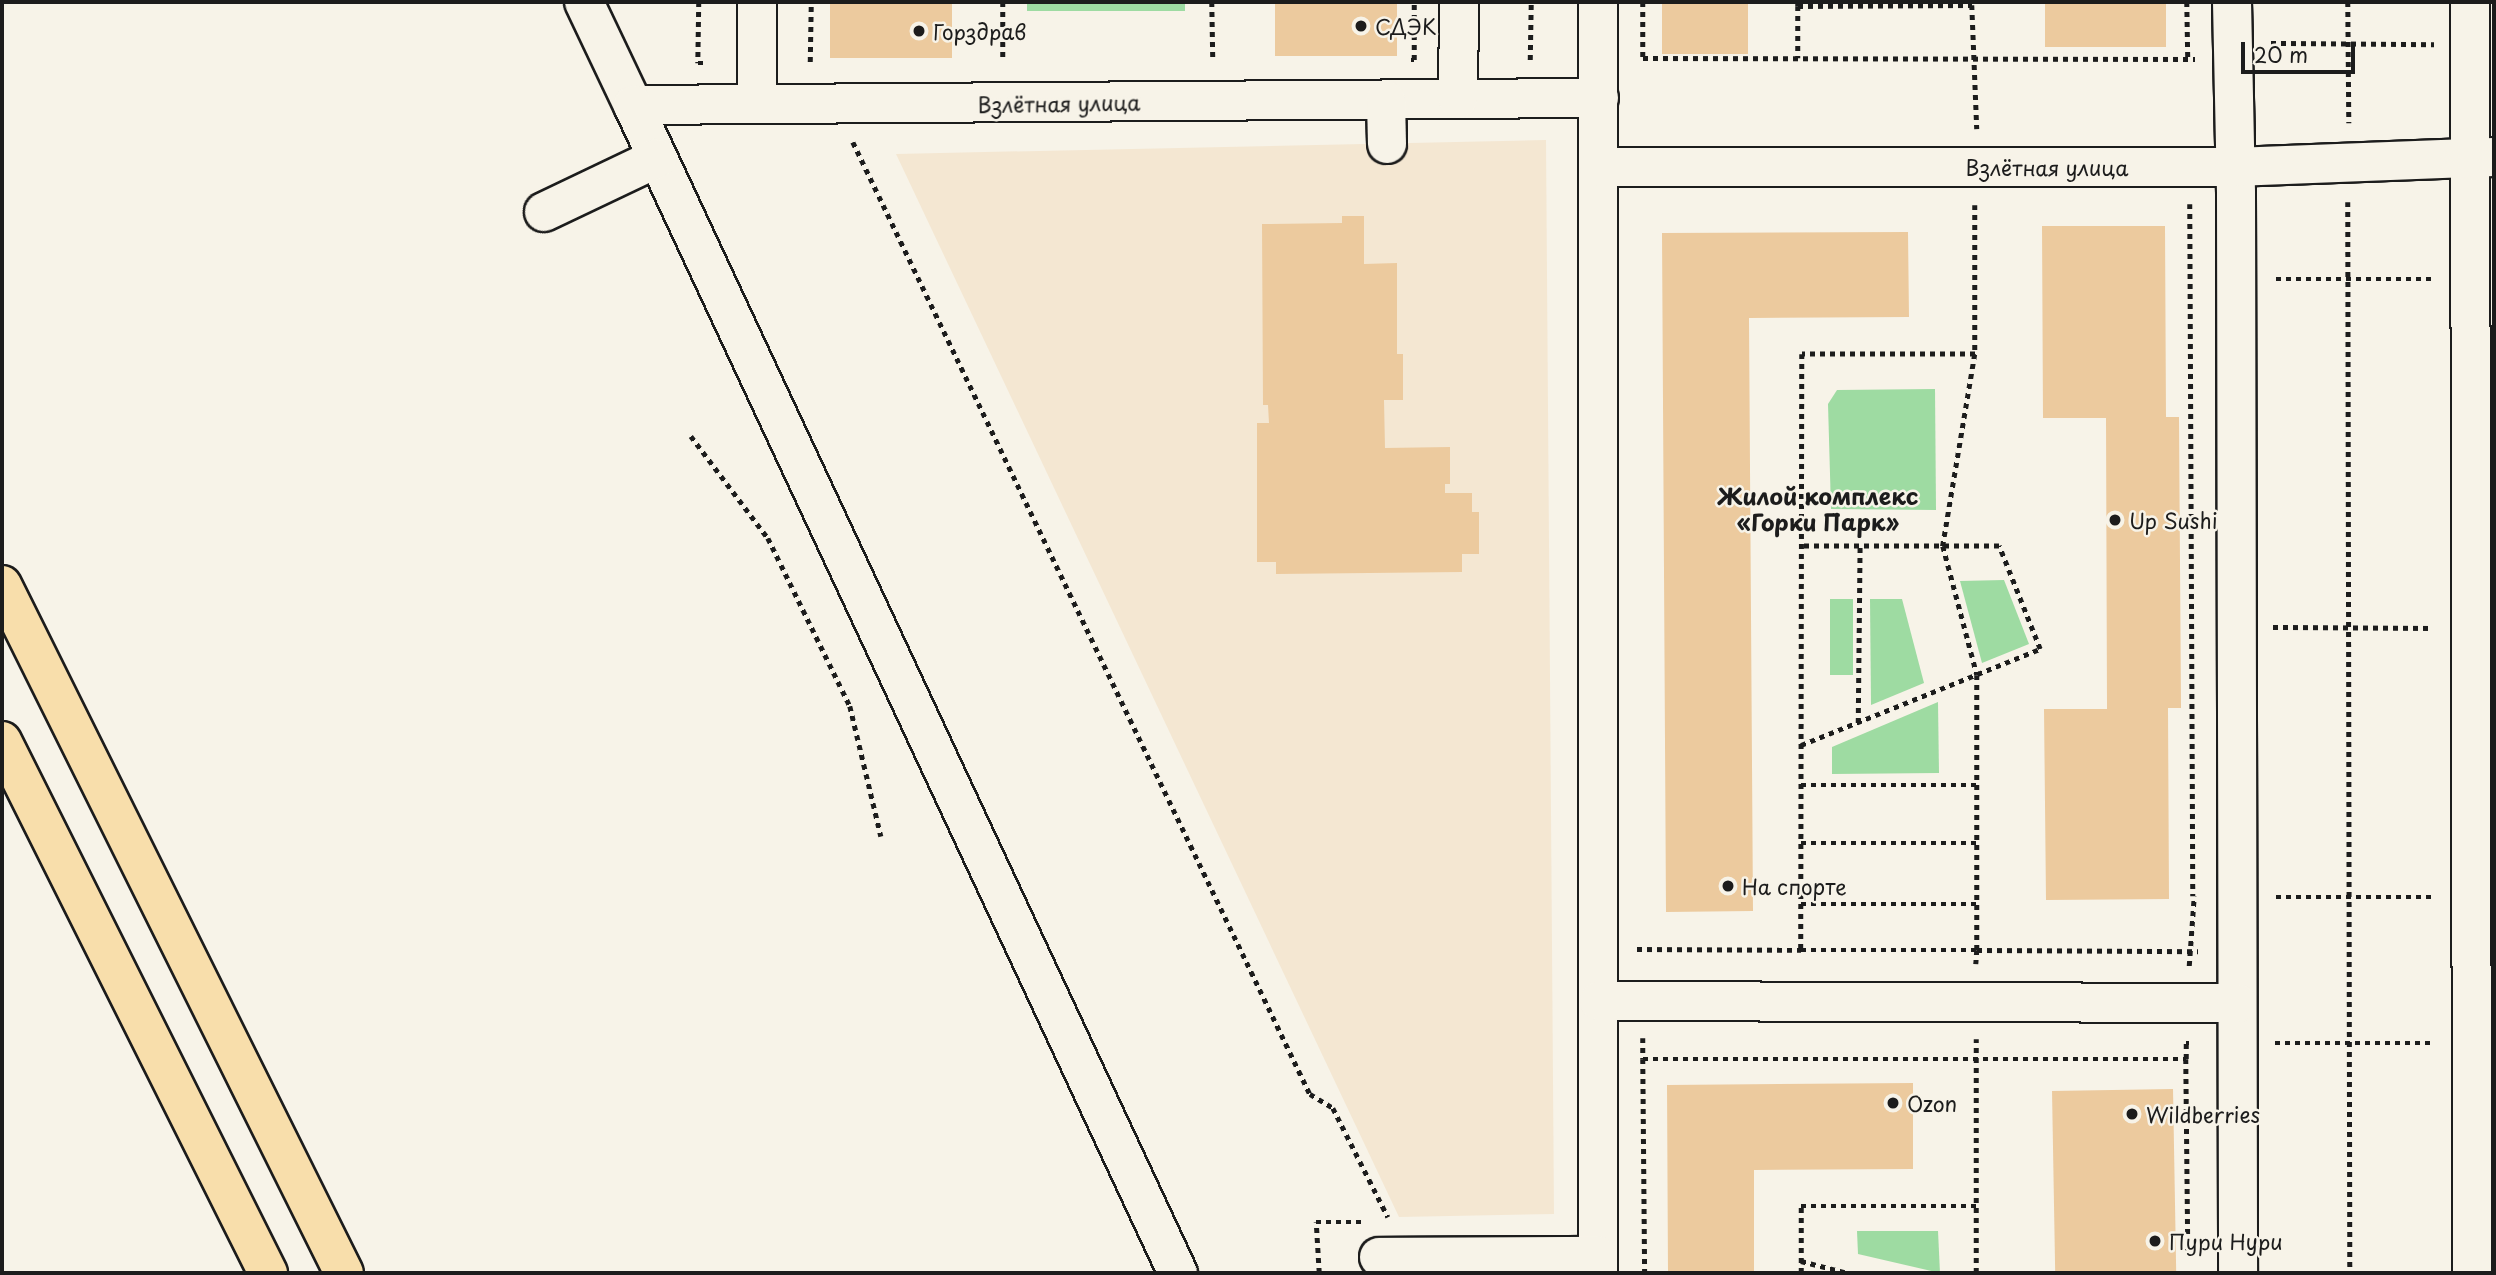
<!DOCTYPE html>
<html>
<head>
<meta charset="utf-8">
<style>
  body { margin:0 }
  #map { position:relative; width:2496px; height:1275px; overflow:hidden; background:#f7f3e8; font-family:"Playpen Sans",sans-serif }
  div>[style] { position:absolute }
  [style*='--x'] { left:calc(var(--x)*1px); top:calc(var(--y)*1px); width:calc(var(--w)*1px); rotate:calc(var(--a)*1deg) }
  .built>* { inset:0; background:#f4e7d2 }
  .green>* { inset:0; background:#9edba2; transform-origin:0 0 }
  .building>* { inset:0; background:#ecca9e; transform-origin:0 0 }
  .path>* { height:4.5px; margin-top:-2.25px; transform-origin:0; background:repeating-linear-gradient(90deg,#1c1c1c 0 5px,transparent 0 10px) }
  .roads { filter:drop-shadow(2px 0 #1c1c1c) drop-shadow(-2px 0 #1c1c1c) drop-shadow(0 2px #1c1c1c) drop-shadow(0 -2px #1c1c1c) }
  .minor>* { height:38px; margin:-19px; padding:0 19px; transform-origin:19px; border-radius:19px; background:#f7f3e8 }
  .highway>* { height:38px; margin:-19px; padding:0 19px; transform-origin:19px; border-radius:19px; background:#f8deab }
  .dots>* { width:19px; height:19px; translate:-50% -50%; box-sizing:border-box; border:4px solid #f7f3e8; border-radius:50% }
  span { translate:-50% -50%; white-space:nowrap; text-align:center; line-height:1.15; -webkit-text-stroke:5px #f7f3e8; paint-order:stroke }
  .poi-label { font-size:21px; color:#1c1c1c }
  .left { translate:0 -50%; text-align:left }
  .street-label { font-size:21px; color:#1c1c1c }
  .neighbourhood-label { font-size:23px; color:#1c1c1c; font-weight:700 }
  .frame { position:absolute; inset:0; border:4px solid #1c1c1c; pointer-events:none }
  .scale { position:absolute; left:2241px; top:42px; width:114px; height:32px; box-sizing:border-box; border:4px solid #1c1c1c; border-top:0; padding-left:9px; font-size:21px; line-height:24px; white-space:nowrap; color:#1c1c1c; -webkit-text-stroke:5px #f7f3e8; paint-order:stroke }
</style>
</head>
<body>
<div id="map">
  <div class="built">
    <i style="clip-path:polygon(1546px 140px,1554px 1214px,1399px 1217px,896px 154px)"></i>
  </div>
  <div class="green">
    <i style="left:1027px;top:2px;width:158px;height:9px"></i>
    <i style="clip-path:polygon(1935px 389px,1936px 510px,1831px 509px,1828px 404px,1837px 390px)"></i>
    <i style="clip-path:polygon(2004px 580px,2029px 644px,1982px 663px,1960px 581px)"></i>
    <i style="left:1830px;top:599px;width:23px;height:76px"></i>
    <i style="clip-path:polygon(1870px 599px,1902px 599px,1924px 683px,1871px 705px)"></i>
    <i style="clip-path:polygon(1938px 702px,1939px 773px,1832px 774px,1832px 747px)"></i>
    <i style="clip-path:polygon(1857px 1231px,1938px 1231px,1940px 1273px,1858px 1254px)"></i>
  </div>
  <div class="building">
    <i style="left:830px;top:2px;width:122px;height:56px"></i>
    <i style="left:1275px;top:2px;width:122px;height:54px"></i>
    <i style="left:1662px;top:2px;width:86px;height:52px"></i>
    <i style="left:2045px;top:2px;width:121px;height:45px"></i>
    <i style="clip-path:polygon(1342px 216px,1364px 216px,1364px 264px,1397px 263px,1397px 354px,1403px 354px,1403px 400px,1384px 400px,1385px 448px,1450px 447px,1450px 484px,1445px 484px,1445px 493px,1472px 493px,1472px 512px,1479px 512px,1479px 554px,1462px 554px,1462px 572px,1276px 574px,1276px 562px,1257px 562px,1257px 423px,1269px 423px,1268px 405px,1263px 405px,1262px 224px,1342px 223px)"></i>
    <i style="clip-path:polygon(2042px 226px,2165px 226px,2166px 417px,2179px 417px,2181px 708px,2168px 708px,2169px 899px,2046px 900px,2044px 709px,2107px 709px,2106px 418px,2043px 418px)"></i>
    <i style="clip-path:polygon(1908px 232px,1909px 317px,1749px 318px,1753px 911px,1666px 912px,1662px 233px)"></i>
    <i style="clip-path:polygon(1913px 1083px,1913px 1169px,1754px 1170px,1754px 1273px,1668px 1273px,1667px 1085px)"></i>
    <i style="left:2173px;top:1089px;width:184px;height:121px;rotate:89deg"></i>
  </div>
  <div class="path">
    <i style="--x:699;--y:2;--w:61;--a:90.9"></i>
    <i style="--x:698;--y:63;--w:5;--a:0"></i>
    <i style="--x:1003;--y:2;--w:59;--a:90"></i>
    <i style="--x:1212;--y:2;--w:59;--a:89"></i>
    <i style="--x:1223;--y:2;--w:47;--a:0"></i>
    <i style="--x:1643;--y:2;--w:56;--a:90"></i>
    <i style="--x:1643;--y:58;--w:552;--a:0.1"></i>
    <i style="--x:1798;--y:2;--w:4;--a:90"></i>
    <i style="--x:1798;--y:6;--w:174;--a:-0.3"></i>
    <i style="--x:1972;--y:5;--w:124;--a:87.7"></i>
    <i style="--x:2187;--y:2;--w:57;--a:89"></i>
    <i style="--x:2348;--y:2;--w:121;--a:89.5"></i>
    <i style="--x:1798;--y:6;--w:52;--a:90"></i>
    <i style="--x:2271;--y:43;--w:163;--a:0.4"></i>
    <i style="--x:1411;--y:60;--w:3;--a:0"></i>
    <i style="--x:1414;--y:60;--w:58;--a:-90"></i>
    <i style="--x:1530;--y:60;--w:58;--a:-89"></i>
    <i style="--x:810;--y:62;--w:60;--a:-89"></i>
    <i style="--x:853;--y:142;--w:1056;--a:64.36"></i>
    <i style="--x:1310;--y:1094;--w:27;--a:31"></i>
    <i style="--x:1333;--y:1108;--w:122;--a:63.2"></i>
    <i style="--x:2348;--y:202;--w:1071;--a:89.89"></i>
    <i style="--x:2190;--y:204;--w:692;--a:89.75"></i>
    <i style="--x:1975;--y:205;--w:149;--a:90"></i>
    <i style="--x:1975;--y:354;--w:173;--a:180"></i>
    <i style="--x:1802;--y:354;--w:596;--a:90.1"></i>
    <i style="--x:1801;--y:950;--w:176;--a:0"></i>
    <i style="--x:1977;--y:950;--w:14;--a:94"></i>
    <i style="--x:2276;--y:279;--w:155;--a:0"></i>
    <i style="--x:1975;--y:354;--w:195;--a:99.5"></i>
    <i style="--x:1943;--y:546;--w:133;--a:75.2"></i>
    <i style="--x:1977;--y:675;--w:275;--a:90"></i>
    <i style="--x:1977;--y:950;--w:221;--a:0.3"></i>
    <i style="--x:691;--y:436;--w:128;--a:53"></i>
    <i style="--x:768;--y:538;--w:187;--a:64"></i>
    <i style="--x:850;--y:706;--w:134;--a:76.6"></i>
    <i style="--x:2273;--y:627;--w:159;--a:0.4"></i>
    <i style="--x:1858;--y:723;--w:177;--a:-89.4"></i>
    <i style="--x:1801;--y:745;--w:258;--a:-21.9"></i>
    <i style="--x:2040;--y:649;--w:111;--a:-111.7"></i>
    <i style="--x:1999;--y:546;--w:197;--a:180"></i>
    <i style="--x:1801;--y:785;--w:176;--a:0"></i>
    <i style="--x:1801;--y:843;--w:176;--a:0"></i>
    <i style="--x:2276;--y:897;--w:156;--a:0"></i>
    <i style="--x:1801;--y:904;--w:176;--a:0"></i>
    <i style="--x:1637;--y:949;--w:164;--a:0.3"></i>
    <i style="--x:2189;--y:966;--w:70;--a:-85.9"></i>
    <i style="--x:1643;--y:1038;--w:21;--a:90"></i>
    <i style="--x:1643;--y:1059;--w:543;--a:0"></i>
    <i style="--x:2186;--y:1059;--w:16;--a:-90"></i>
    <i style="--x:2186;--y:1043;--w:3;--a:0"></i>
    <i style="--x:2275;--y:1043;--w:159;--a:0"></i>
    <i style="--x:1643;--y:1059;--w:214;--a:89.5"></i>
    <i style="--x:2186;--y:1059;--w:191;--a:89.4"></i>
    <i style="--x:2188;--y:1250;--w:9;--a:13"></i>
    <i style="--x:1801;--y:1261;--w:49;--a:14.3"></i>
    <i style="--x:1319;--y:1273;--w:51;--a:-93.4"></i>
    <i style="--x:1316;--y:1222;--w:45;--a:0"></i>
    <i style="--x:1801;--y:1273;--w:67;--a:-90"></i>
    <i style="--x:1801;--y:1206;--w:175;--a:0"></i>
    <i style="--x:1976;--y:1273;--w:234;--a:-90"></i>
  </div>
  <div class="roads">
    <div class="minor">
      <i style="--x:584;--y:2;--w:114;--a:64.6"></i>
      <i style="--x:633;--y:105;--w:966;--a:-0.42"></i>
      <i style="--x:757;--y:2;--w:101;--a:90"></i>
      <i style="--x:1598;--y:2;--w:1271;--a:90"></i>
      <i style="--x:2232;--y:2;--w:191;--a:88.8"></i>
      <i style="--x:2236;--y:193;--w:1080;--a:89.89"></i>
      <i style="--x:2470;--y:2;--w:1271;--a:89.91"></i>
      <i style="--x:1458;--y:99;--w:97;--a:-89.4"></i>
      <i style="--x:1386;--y:100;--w:44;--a:88.7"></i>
      <i style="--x:633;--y:105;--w:1289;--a:64.99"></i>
      <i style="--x:1599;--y:167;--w:635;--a:0"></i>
      <i style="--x:2234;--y:167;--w:260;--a:-2.2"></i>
      <i style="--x:544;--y:212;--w:125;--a:-25.5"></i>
      <i style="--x:1599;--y:1001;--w:638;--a:0.18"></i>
      <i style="--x:1379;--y:1257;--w:219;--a:-0.3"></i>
    </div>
    <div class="highway">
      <i style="--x:2;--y:585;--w:768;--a:63.57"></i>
      <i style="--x:2;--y:741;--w:595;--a:63.43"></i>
    </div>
  </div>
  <div class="dots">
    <i style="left:1361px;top:26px;background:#1c1c1c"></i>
    <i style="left:919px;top:31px;background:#1c1c1c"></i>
    <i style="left:2115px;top:520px;background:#1c1c1c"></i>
    <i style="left:1728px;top:886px;background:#1c1c1c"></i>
    <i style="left:1893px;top:1103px;background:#1c1c1c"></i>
    <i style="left:2132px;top:1114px;background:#1c1c1c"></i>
    <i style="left:2155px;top:1241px;background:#1c1c1c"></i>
  </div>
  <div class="poi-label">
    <span class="left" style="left:1375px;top:26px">СДЭК</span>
    <span class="left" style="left:933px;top:31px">Горздрав</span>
    <span class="left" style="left:2129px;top:520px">Up Sushi</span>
    <span class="left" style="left:1742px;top:886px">На спорте</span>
    <span class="left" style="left:1907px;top:1103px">Ozon</span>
    <span class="left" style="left:2146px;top:1114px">Wildberries</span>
    <span class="left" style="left:2169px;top:1241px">Пури Нури</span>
  </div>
  <div class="street-label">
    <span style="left:1059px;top:103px;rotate:-1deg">Взлётная улица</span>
    <span style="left:2047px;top:167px">Взлётная улица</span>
  </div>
  <div class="neighbourhood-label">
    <span style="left:1818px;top:509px">Жилой комплекс<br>«Горки Парк»</span>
  </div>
  <div class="frame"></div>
  <div class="scale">20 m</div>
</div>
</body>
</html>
